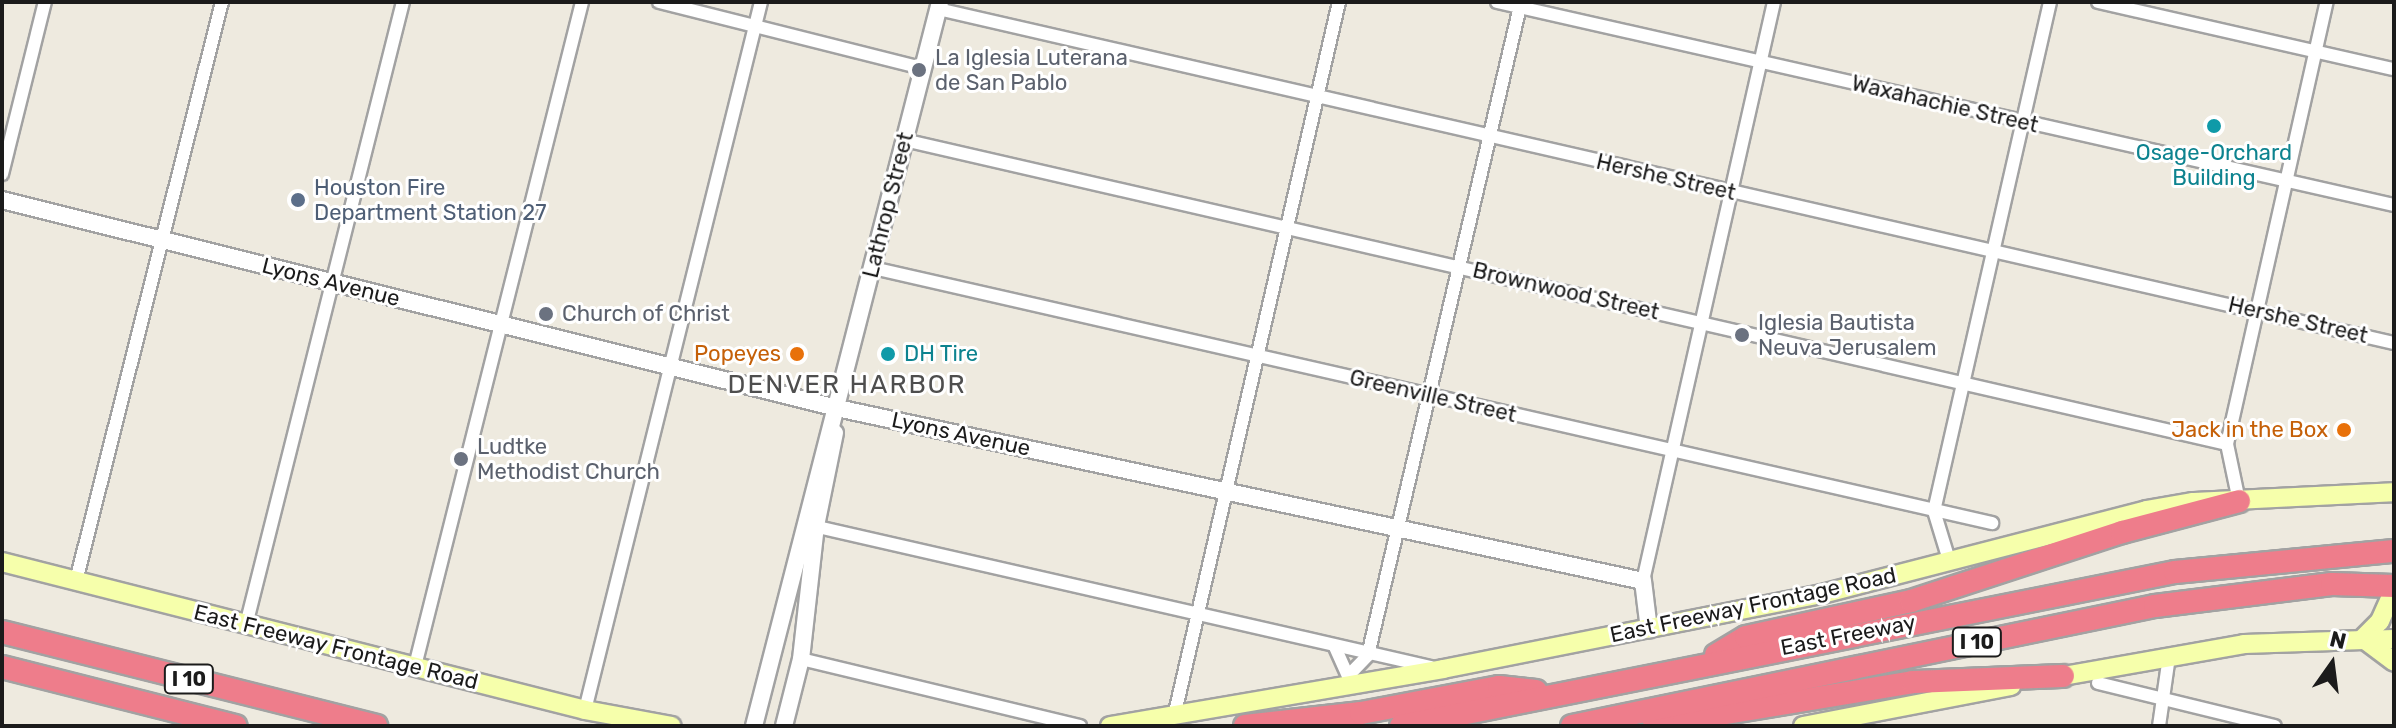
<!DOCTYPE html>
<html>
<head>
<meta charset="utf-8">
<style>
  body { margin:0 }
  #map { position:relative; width:2396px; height:728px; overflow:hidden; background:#eeeadf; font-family:Rubik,sans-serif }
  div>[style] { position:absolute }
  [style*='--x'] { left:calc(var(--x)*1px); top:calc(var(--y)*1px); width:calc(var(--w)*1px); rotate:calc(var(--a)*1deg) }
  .roads { filter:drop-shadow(2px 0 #a2a2a2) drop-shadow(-2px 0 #a2a2a2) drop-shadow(0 2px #a2a2a2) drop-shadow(0 -2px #a2a2a2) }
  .minor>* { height:12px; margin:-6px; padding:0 6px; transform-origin:6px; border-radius:6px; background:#fff }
  .tertiary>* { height:16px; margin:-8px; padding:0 8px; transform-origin:8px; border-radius:8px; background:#fff }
  .secondary>* { height:18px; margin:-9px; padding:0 9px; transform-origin:9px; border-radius:9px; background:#f6ffab }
  .motorway>* { height:22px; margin:-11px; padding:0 11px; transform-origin:11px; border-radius:11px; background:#ee7d8b }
  .dots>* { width:22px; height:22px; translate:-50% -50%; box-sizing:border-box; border:4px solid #fff; border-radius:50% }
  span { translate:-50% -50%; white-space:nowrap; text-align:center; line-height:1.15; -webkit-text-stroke:6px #fff; paint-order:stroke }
  .shield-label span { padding:2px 6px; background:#fff; border:2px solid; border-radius:6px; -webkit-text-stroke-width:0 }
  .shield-label { font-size:20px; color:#1b1b1b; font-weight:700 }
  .worship-label { font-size:22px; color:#5b616d }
  .left { translate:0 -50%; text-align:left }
  .street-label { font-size:22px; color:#1b1b1b }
  .culture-label { font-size:22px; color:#0d838f }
  .service-label { font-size:22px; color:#4e5e75 }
  .food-label { font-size:22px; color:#c56008 }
  .right { translate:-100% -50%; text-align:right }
  .quarter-label { font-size:26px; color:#4e4e4e; letter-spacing:2px }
  .frame { position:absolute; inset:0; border:4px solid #1b1b1b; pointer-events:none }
  .north { position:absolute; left:2292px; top:624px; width:80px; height:80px; -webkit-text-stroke:6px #fff; paint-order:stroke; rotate:14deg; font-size:22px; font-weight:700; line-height:32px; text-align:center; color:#1b1b1b }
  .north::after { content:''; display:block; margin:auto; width:28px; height:36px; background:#1b1b1b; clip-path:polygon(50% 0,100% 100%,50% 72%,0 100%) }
</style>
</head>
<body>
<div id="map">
  <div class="roads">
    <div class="minor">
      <i style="--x:659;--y:2;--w:270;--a:14.1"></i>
      <i style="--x:1497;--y:2;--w:920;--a:12.75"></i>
      <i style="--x:2098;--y:2;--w:303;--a:12.8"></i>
      <i style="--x:938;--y:9;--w:1494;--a:12.92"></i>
      <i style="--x:904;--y:140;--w:1357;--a:12.94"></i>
      <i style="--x:2;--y:174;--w:177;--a:-76"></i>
      <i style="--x:873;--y:268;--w:1148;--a:12.84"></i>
      <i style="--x:2239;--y:501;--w:58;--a:-101.9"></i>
      <i style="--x:2227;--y:444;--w:453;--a:-77.3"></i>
      <i style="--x:809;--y:525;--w:638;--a:12.86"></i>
      <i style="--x:1949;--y:560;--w:51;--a:-107"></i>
      <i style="--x:1934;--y:511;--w:522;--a:-77.16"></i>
      <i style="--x:76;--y:581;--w:597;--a:-75.85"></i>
      <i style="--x:1643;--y:581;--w:594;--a:-77.25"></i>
      <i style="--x:246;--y:625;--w:642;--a:-75.86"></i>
      <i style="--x:1335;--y:647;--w:36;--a:66"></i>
      <i style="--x:801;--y:659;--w:287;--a:13.5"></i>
      <i style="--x:415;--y:666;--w:685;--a:-75.88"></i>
      <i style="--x:1349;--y:675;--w:28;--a:-46"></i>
      <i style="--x:1368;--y:655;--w:671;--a:-76.81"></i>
      <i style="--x:2098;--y:683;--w:182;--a:13.7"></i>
      <i style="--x:585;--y:710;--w:730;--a:-76.04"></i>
      <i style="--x:1174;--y:717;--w:734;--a:-77.01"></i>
      <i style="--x:2159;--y:726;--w:70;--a:-81.8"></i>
    </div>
    <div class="tertiary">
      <i style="--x:2;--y:200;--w:861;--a:13.99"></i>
      <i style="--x:837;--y:408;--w:824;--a:12.11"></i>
      <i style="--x:1643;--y:581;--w:49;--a:83"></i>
      <i style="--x:754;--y:726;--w:748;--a:-75.59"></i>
      <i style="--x:784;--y:726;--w:69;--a:-75.8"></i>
      <i style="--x:801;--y:659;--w:134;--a:-83.6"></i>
      <i style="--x:816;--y:526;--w:95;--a:-78.5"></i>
    </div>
    <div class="secondary">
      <i style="--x:2;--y:562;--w:601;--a:14.24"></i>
      <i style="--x:585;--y:710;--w:88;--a:10.4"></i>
      <i style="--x:2362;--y:639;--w:25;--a:-45"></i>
      <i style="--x:2380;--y:621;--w:34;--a:-66"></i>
      <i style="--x:2365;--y:640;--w:36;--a:37"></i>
      <i style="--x:2052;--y:678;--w:195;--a:-10"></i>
      <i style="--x:2244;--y:644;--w:150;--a:-1.9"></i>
      <i style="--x:1110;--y:726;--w:338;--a:-9.7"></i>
      <i style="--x:1443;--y:669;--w:386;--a:-11.2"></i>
      <i style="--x:1822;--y:594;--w:335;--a:-14.5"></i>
      <i style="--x:2146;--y:510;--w:48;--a:-9.7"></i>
      <i style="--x:2193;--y:502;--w:201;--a:-2.8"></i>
      <i style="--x:1803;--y:726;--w:212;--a:-10.9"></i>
    </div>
    <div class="motorway">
      <i style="--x:2;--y:632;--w:386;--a:14.1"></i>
      <i style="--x:1716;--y:655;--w:35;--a:-31"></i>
      <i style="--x:1746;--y:637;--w:169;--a:-12.3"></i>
      <i style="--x:1911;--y:601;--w:222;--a:-18.1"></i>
      <i style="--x:2122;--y:532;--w:121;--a:-14.8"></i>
      <i style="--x:2;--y:667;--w:241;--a:14.2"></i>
      <i style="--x:1653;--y:718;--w:31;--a:4"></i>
      <i style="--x:1684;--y:720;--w:232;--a:-9.4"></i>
      <i style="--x:1913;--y:682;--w:150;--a:-2.3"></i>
      <i style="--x:1245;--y:726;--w:117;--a:-6.4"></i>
      <i style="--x:1361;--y:713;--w:140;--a:-10.7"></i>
      <i style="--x:1499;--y:687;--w:37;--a:6"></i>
      <i style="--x:1401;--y:726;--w:789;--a:-11.25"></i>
      <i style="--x:2175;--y:572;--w:220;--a:-5.5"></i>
      <i style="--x:1572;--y:726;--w:595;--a:-11.63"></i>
      <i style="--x:2155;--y:606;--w:178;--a:-7.1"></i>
      <i style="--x:2332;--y:584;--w:62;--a:1.8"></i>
    </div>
  </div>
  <div class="dots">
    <i style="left:919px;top:70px;background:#6b7280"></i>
    <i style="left:2214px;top:126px;background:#0f9aa8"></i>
    <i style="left:298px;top:200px;background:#5c6f8a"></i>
    <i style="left:546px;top:314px;background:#6b7280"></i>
    <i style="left:1742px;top:335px;background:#6b7280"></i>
    <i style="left:797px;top:354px;background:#e8710a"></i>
    <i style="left:888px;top:354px;background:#0f9aa8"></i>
    <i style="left:2344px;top:430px;background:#e8710a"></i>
    <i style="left:461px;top:459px;background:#6b7280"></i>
  </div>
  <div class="shield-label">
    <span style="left:1977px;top:642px">I 10</span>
    <span style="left:189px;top:679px">I 10</span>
  </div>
  <div class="worship-label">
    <span class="left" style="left:935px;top:70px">La Iglesia Luterana<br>de San Pablo</span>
    <span class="left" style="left:562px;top:314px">Church of Christ</span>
    <span class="left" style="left:1758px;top:335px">Iglesia Bautista<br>Neuva Jerusalem</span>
    <span class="left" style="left:477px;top:459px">Ludtke<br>Methodist Church</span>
  </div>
  <div class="street-label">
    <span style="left:1945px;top:104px;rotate:13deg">Waxahachie Street</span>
    <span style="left:1666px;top:177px;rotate:13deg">Hershe Street</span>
    <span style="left:888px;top:205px;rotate:-76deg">Lathrop Street</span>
    <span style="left:331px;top:282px;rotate:14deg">Lyons Avenue</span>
    <span style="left:1566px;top:291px;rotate:13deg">Brownwood Street</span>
    <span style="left:2298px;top:320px;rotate:13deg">Hershe Street</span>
    <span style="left:1433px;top:396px;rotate:13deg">Greenville Street</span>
    <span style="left:961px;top:434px;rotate:12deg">Lyons Avenue</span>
    <span style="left:1753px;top:605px;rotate:-12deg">East Freeway Frontage Road</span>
    <span style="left:1848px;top:635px;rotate:-11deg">East Freeway</span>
    <span style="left:336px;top:647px;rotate:14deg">East Freeway Frontage Road</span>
  </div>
  <div class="culture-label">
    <span style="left:2214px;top:165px">Osage-Orchard<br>Building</span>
    <span class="left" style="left:904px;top:354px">DH Tire</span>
  </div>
  <div class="service-label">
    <span class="left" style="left:314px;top:200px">Houston Fire<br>Department Station 27</span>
  </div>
  <div class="food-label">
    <span class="right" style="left:781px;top:354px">Popeyes</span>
    <span class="right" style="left:2328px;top:430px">Jack in the Box</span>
  </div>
  <div class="quarter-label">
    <span style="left:847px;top:385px">DENVER HARBOR</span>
  </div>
  <div class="frame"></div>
  <div class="north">N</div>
</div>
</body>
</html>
